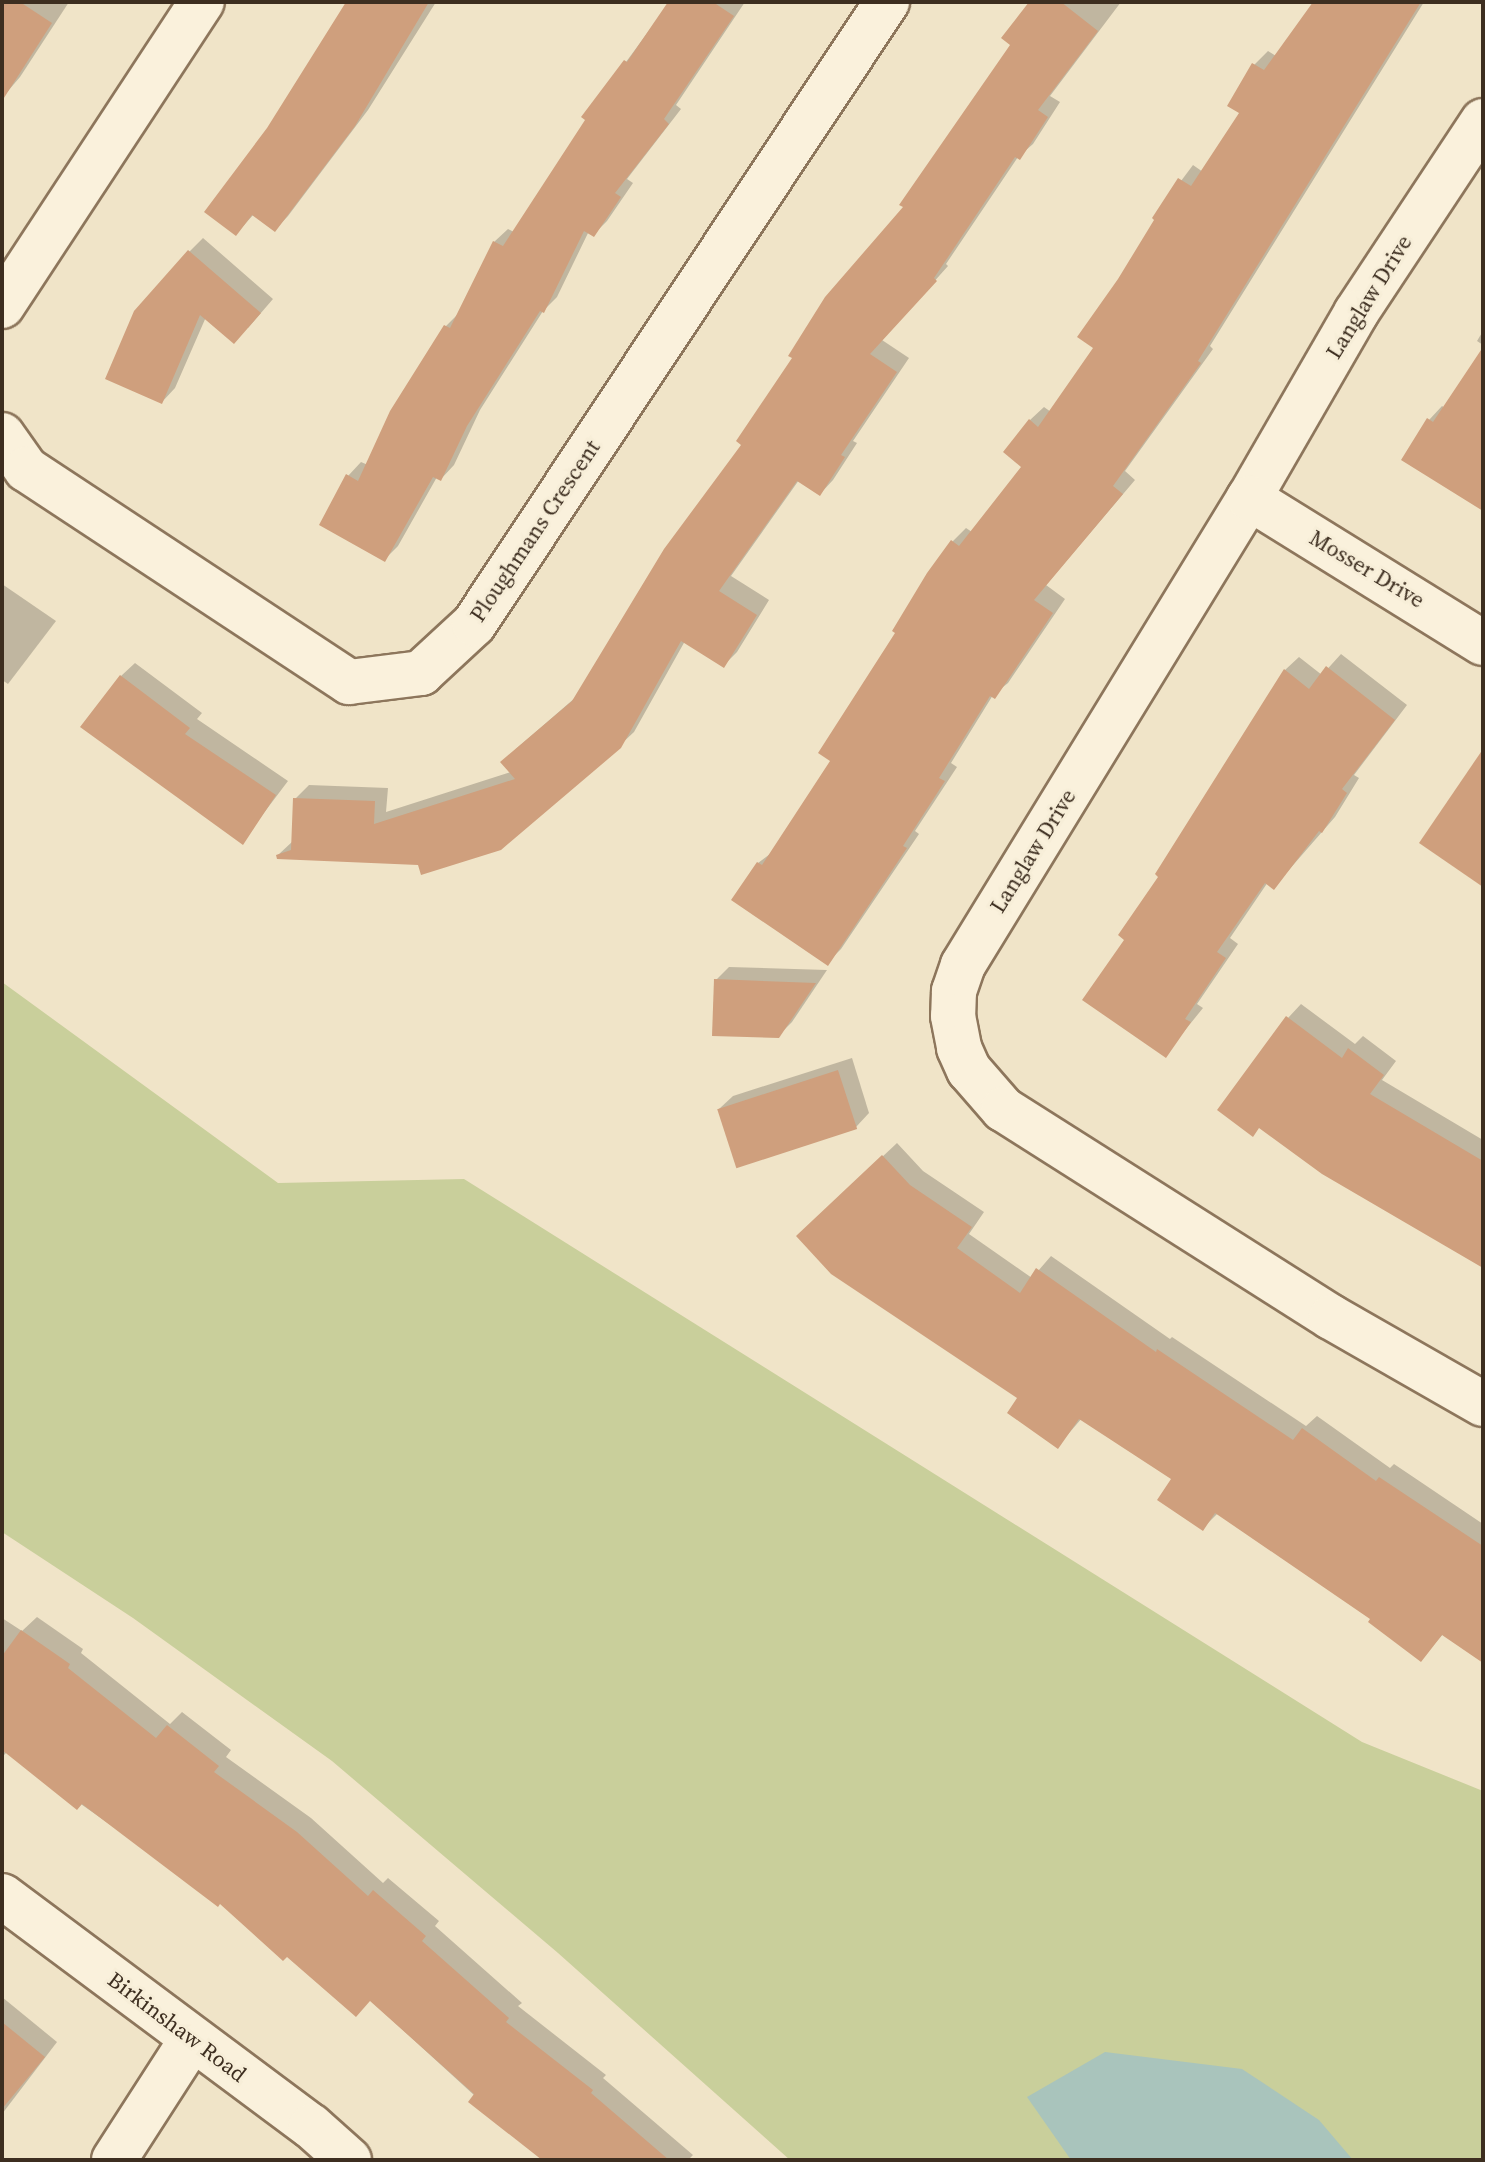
<!DOCTYPE html>
<html>
<head>
<meta charset="utf-8">
<style>
  body { margin:0 }
  #map { position:relative; width:1485px; height:2162px; overflow:hidden; background:#f0e4c8; font-family:"Source Serif 4",serif }
  div>[style] { position:absolute }
  [style*='--x'] { left:calc(var(--x)*1px); top:calc(var(--y)*1px); width:calc(var(--w)*1px); rotate:calc(var(--a)*1deg) }
  .green>* { inset:0; background:#c9cf9b }
  .water>* { inset:0; background:#a9c4bc }
  .shadow>* { inset:0; background:#0003 }
  .building>* { inset:0; background:#cf9f7d; transform-origin:0 0 }
  .roads { filter:drop-shadow(2px 0 #8d765c) drop-shadow(-2px 0 #8d765c) drop-shadow(0 2px #8d765c) drop-shadow(0 -2px #8d765c) }
  .minor>* { height:44px; margin:-22px; padding:0 22px; transform-origin:22px; border-radius:22px; background:#faf1dc }
  span { translate:-50% -50%; white-space:nowrap; text-align:center; line-height:1.15; -webkit-text-stroke:6px #f7eed8; paint-order:stroke }
  .street-label { font-size:22px; color:#3d2e20 }
  .frame { position:absolute; inset:0; border:4px solid #3d2e20; pointer-events:none }
</style>
</head>
<body>
<div id="map">
  <div class="green">
    <i style="clip-path:polygon(2px 982px,278px 1183px,464px 1179px,1362px 1742px,1483px 1791px,1483px 2160px,790px 2160px,558px 1953px,332px 1761px,133px 1618px,2px 1532px)"></i>
  </div>
  <div class="water">
    <i style="clip-path:polygon(1105px 2052px,1242px 2069px,1319px 2120px,1353px 2160px,1071px 2160px,1027px 2097px)"></i>
  </div>
  <div class="shadow">
    <i style="clip-path:polygon(8px 2px,69px 2px,20px 77px,2px 98px,2px 11px)"></i>
    <i style="clip-path:polygon(349px 2px,436px 2px,368px 110px,288px 216px,275px 230px,254px 214px,236px 234px,268px 130px)"></i>
    <i style="clip-path:polygon(670px 2px,745px 2px,676px 105px,681px 109px,627px 179px,633px 183px,607px 221px,594px 234px,589px 231px,557px 297px,543px 311px,480px 410px,454px 465px,441px 479px,437px 477px,398px 546px,385px 559px,348px 476px,361px 462px,368px 465px,446px 326px,460px 312px,494px 242px,508px 229px,514px 232px,626px 62px)"></i>
    <i style="clip-path:polygon(1034px 2px,1121px 2px,1050px 96px,1060px 102px,1033px 144px,1018px 157px,946px 264px,948px 266px,882px 340px,909px 358px,853px 441px,857px 443px,833px 480px,820px 494px,799px 480px,731px 576px,769px 600px,737px 652px,724px 665px,685px 641px,634px 732px,619px 746px,419px 863px,278px 855px,293px 841px,295px 799px,309px 785px,388px 788px,386px 812px,511px 772px,516px 749px,576px 697px,1013px 45px)"></i>
    <i style="clip-path:polygon(1318px 2px,1424px 2px,1210px 346px,1213px 349px,1125px 471px,1135px 480px,1046px 585px,1065px 599px,1008px 683px,993px 695px,951px 763px,957px 767px,915px 831px,919px 834px,841px 949px,827px 963px,758px 863px,774px 851px,833px 760px,953px 541px,966px 528px,972px 532px,1024px 466px,1030px 420px,1044px 407px,1051px 412px,1096px 348px,1119px 280px,1157px 219px,1154px 217px,1193px 165px,1203px 172px,1242px 112px,1254px 65px,1268px 51px,1276px 56px)"></i>
    <i style="clip-path:polygon(203px 238px,273px 299px,248px 328px,206px 317px,175px 388px,162px 402px,189px 252px)"></i>
    <i style="clip-path:polygon(1483px 331px,1483px 345px,1477px 341px)"></i>
    <i style="clip-path:polygon(1483px 350px,1483px 509px,1429px 420px,1442px 406px,1445px 408px)"></i>
    <i style="clip-path:polygon(2px 584px,56px 621px,8px 684px,2px 680px)"></i>
    <i style="clip-path:polygon(1341px 654px,1407px 705px,1354px 775px,1359px 778px,1335px 817px,1274px 887px,1268px 882px,1230px 938px,1238px 944px,1197px 1004px,1203px 1008px,1165px 1055px,1127px 939px,1285px 670px,1299px 657px,1322px 675px)"></i>
    <i style="clip-path:polygon(135px 663px,202px 713px,197px 719px,288px 781px,242px 842px,121px 676px)"></i>
    <i style="clip-path:polygon(729px 967px,827px 970px,792px 1022px,778px 1036px,716px 980px)"></i>
    <i style="clip-path:polygon(1301px 1004px,1355px 1044px,1363px 1036px,1396px 1061px,1382px 1080px,1483px 1140px,1483px 1266px,1288px 1018px)"></i>
    <i style="clip-path:polygon(852px 1058px,869px 1113px,856px 1127px,719px 1109px,733px 1096px)"></i>
    <i style="clip-path:polygon(897px 1143px,923px 1171px,984px 1212px,969px 1234px,1032px 1278px,1051px 1256px,1170px 1339px,1172px 1337px,1306px 1426px,1317px 1416px,1390px 1468px,1394px 1464px,1483px 1524px,1483px 1661px,1444px 1633px,1421px 1659px,1373px 1618px,1218px 1513px,1203px 1528px,1173px 1479px,1082px 1418px,1058px 1446px,1020px 1398px,812px 1223px)"></i>
    <i style="clip-path:polygon(37px 1617px,83px 1649px,81px 1653px,170px 1724px,182px 1712px,231px 1750px,226px 1757px,311px 1818px,383px 1883px,388px 1878px,439px 1921px,435px 1926px,522px 2003px,518px 2006px,606px 2075px,603px 2078px,693px 2155px,688px 2160px,545px 2160px,370px 2000px,220px 1902px,7px 1752px,2px 1757px,2px 1618px,22px 1631px)"></i>
    <i style="clip-path:polygon(2px 1997px,57px 2042px,2px 2114px)"></i>
  </div>
  <div class="building">
    <i style="clip-path:polygon(2px 2px,20px 2px,52px 23px,2px 101px)"></i>
    <i style="clip-path:polygon(346px 2px,429px 2px,355px 126px,275px 232px,252px 215px,236px 236px,204px 212px,267px 128px)"></i>
    <i style="clip-path:polygon(668px 2px,713px 2px,734px 16px,664px 119px,669px 124px,615px 193px,621px 197px,594px 237px,584px 231px,544px 313px,540px 311px,467px 426px,441px 481px,433px 477px,385px 562px,319px 525px,346px 474px,358px 481px,390px 411px,444px 325px,450px 328px,493px 241px,503px 246px,585px 120px,581px 117px,624px 60px,627px 62px)"></i>
    <i style="clip-path:polygon(1029px 2px,1061px 2px,1098px 31px,1038px 110px,1048px 117px,1020px 160px,1015px 157px,934px 278px,937px 281px,870px 354px,897px 372px,841px 455px,845px 457px,820px 496px,797px 481px,719px 591px,757px 615px,724px 668px,681px 641px,621px 748px,501px 850px,421px 875px,418px 865px,277px 859px,276px 855px,291px 850px,293px 798px,375px 801px,374px 824px,515px 779px,500px 762px,572px 701px,664px 549px,741px 445px,736px 441px,792px 358px,788px 356px,825px 297px,903px 207px,899px 205px,1010px 45px,1001px 38px)"></i>
    <i style="clip-path:polygon(1313px 2px,1421px 2px,1198px 361px,1201px 363px,1113px 486px,1123px 494px,1034px 600px,1053px 613px,995px 699px,990px 696px,939px 778px,945px 781px,903px 846px,907px 848px,828px 966px,731px 900px,757px 862px,762px 865px,830px 761px,818px 753px,895px 633px,892px 631px,927px 573px,951px 540px,959px 546px,1021px 467px,1003px 452px,1029px 419px,1038px 427px,1093px 348px,1077px 337px,1118px 279px,1154px 220px,1152px 218px,1178px 178px,1191px 186px,1239px 113px,1227px 106px,1252px 63px,1264px 70px)"></i>
    <i style="clip-path:polygon(188px 250px,261px 313px,234px 344px,200px 315px,162px 404px,105px 379px,134px 311px)"></i>
    <i style="clip-path:polygon(1483px 347px,1483px 511px,1401px 460px,1427px 418px,1433px 422px)"></i>
    <i style="clip-path:polygon(1326px 666px,1395px 720px,1342px 789px,1347px 793px,1322px 833px,1319px 831px,1274px 890px,1265px 883px,1217px 952px,1226px 958px,1185px 1019px,1191px 1022px,1166px 1058px,1082px 1000px,1124px 940px,1118px 935px,1158px 877px,1155px 874px,1284px 669px,1309px 689px)"></i>
    <i style="clip-path:polygon(120px 675px,190px 728px,185px 734px,276px 795px,243px 845px,80px 727px)"></i>
    <i style="clip-path:polygon(1483px 749px,1483px 887px,1419px 843px)"></i>
    <i style="clip-path:polygon(714px 979px,816px 983px,779px 1038px,712px 1036px)"></i>
    <i style="clip-path:polygon(1286px 1016px,1342px 1058px,1348px 1048px,1384px 1075px,1370px 1094px,1483px 1161px,1483px 1268px,1322px 1174px,1259px 1128px,1253px 1137px,1217px 1110px)"></i>
    <i style="left:838px;top:1070px;width:62px;height:127px;rotate:72deg"></i>
    <i style="clip-path:polygon(882px 1155px,910px 1185px,972px 1227px,957px 1248px,1020px 1293px,1036px 1268px,1156px 1352px,1157px 1349px,1293px 1440px,1302px 1428px,1376px 1481px,1379px 1477px,1483px 1546px,1483px 1663px,1442px 1635px,1421px 1662px,1368px 1622px,1370px 1619px,1215px 1513px,1203px 1531px,1157px 1500px,1171px 1479px,1079px 1419px,1058px 1449px,1007px 1413px,1017px 1398px,831px 1274px,796px 1236px)"></i>
    <i style="clip-path:polygon(21px 1630px,70px 1664px,68px 1668px,156px 1738px,167px 1725px,219px 1766px,214px 1772px,297px 1832px,368px 1896px,373px 1890px,426px 1936px,422px 1941px,509px 2018px,506px 2022px,593px 2090px,591px 2093px,669px 2160px,542px 2160px,468px 2102px,474px 2094px,370px 2001px,356px 2017px,287px 1957px,283px 1961px,220px 1904px,218px 1907px,82px 1804px,77px 1810px,2px 1750px,2px 1656px)"></i>
    <i style="clip-path:polygon(2px 2022px,45px 2057px,2px 2109px)"></i>
  </div>
  <div class="roads">
    <div class="minor">
      <i style="--x:1483;--y:121;--w:230;--a:123.5"></i>
      <i style="--x:1356;--y:313;--w:214;--a:120"></i>
      <i style="--x:1249;--y:498;--w:548;--a:121.48"></i>
      <i style="--x:963;--y:965;--w:28;--a:109"></i>
      <i style="--x:954;--y:991;--w:25;--a:92"></i>
      <i style="--x:953;--y:1016;--w:33;--a:79"></i>
      <i style="--x:959;--y:1048;--w:24;--a:66"></i>
      <i style="--x:969;--y:1070;--w:52;--a:48.9"></i>
      <i style="--x:1003;--y:1109;--w:388;--a:32.4"></i>
      <i style="--x:1331;--y:1317;--w:175;--a:29.8"></i>
      <i style="--x:2;--y:306;--w:364;--a:-56.7"></i>
      <i style="--x:2;--y:435;--w:42;--a:54.8"></i>
      <i style="--x:26;--y:469;--w:387;--a:33.4"></i>
      <i style="--x:349;--y:682;--w:73;--a:-7.1"></i>
      <i style="--x:421;--y:673;--w:72;--a:-42.8"></i>
      <i style="--x:474;--y:624;--w:747;--a:-56.42"></i>
      <i style="--x:1249;--y:498;--w:275;--a:31.8"></i>
      <i style="--x:2;--y:1896;--w:385;--a:36.7"></i>
      <i style="--x:311;--y:2126;--w:51;--a:41.8"></i>
      <i style="--x:114;--y:2160;--w:144;--a:-57.2"></i>
    </div>
  </div>
  <div class="street-label">
    <span style="left:1369px;top:297px;rotate:-58deg">Langlaw Drive</span>
    <span style="left:535px;top:531px;rotate:-56deg">Ploughmans Crescent</span>
    <span style="left:1367px;top:569px;rotate:31deg">Mosser Drive</span>
    <span style="left:1033px;top:851px;rotate:-58deg">Langlaw Drive</span>
    <span style="left:177px;top:2027px;rotate:37deg">Birkinshaw Road</span>
  </div>
  <div class="frame"></div>
</div>
</body>
</html>
